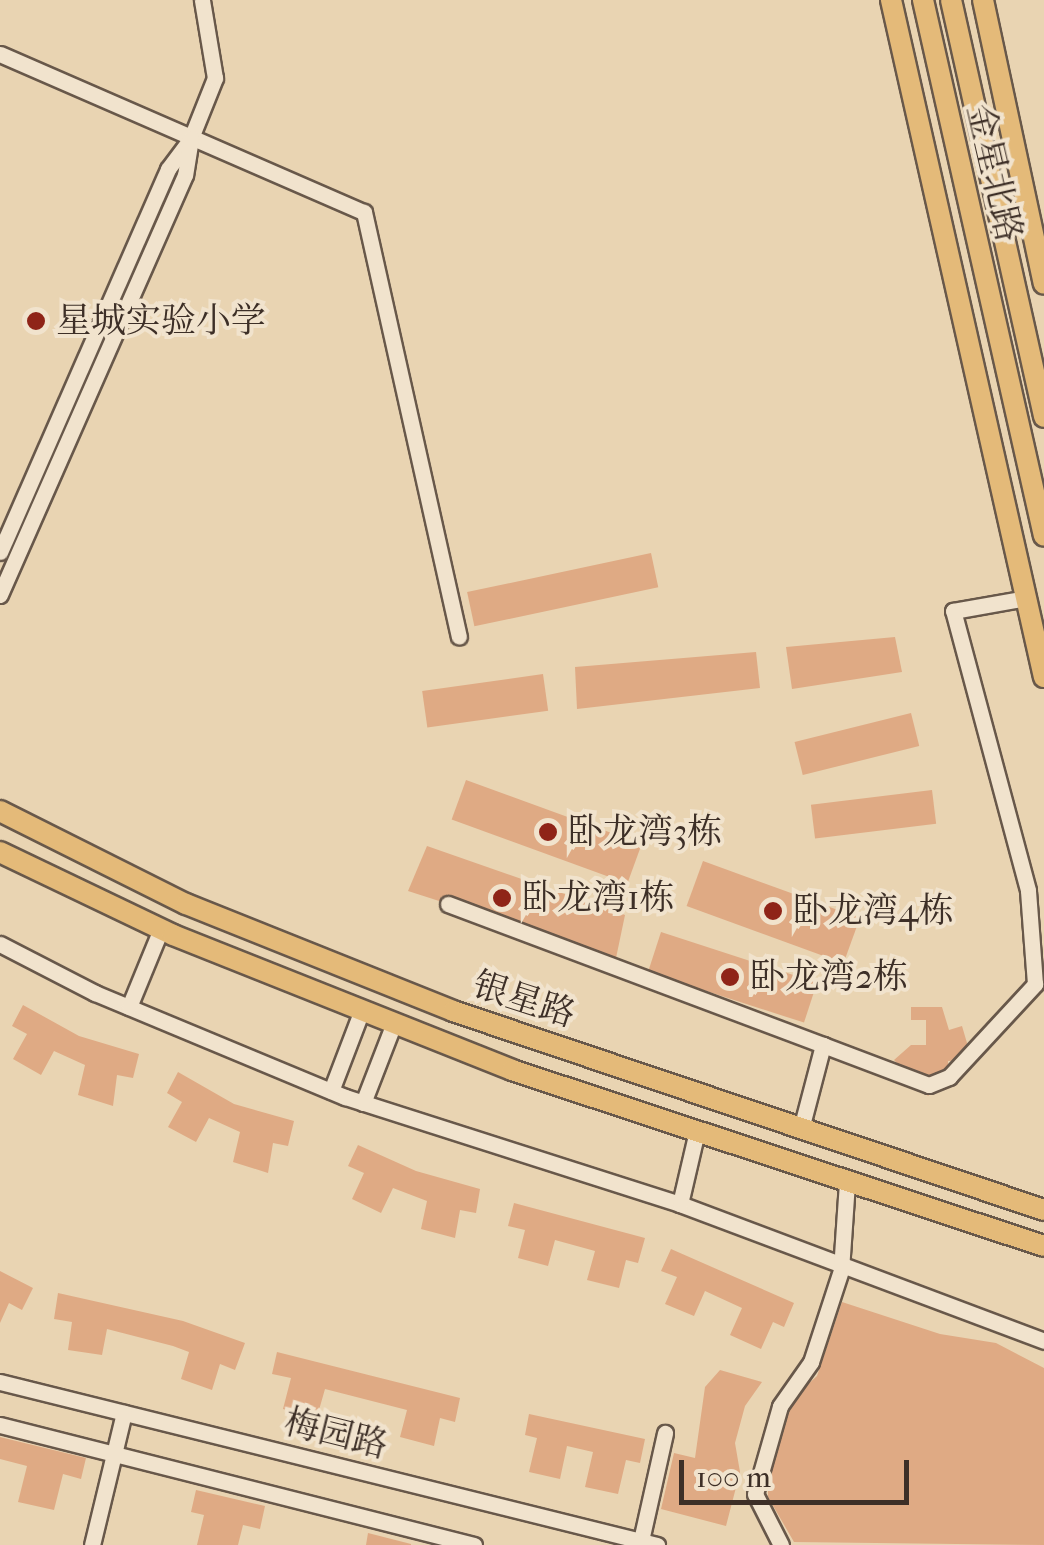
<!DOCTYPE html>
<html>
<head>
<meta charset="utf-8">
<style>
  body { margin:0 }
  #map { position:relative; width:1044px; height:1545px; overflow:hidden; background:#e9d4b2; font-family:"IM FELL French Canon","Noto Serif SC",serif }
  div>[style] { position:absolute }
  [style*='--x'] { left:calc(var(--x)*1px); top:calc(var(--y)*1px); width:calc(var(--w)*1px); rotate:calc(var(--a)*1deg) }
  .building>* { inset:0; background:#dfaa84; transform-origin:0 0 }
  .roads { filter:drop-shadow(2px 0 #68584a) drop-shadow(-2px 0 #68584a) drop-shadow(0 2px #68584a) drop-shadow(0 -2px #68584a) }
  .minor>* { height:15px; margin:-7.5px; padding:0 7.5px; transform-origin:7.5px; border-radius:7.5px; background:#f1e3cd }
  .major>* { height:20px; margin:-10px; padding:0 10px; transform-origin:10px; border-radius:10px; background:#e4ba79 }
  .dots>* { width:28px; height:28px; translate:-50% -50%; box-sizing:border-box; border:5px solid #f1e3cd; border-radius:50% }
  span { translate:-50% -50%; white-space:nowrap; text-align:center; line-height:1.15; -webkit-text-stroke:8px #f1e3cd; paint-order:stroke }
  .street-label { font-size:35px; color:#3d2f27 }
  .poi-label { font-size:35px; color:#3d2f27 }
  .left { translate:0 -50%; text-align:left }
  .scale { position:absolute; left:679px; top:1460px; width:230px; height:45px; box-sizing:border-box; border:5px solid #3d2f27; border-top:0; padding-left:12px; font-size:30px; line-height:35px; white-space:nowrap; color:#3d2f27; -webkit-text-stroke:8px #f1e3cd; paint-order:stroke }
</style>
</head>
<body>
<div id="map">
  <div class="building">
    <i style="left:651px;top:553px;width:35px;height:188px;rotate:78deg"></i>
    <i style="clip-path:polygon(895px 637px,902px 672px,792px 689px,786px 647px)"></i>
    <i style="clip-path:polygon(756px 652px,760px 688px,577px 709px,575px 667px)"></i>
    <i style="left:543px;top:674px;width:37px;height:122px;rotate:82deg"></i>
    <i style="left:911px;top:713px;width:34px;height:120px;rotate:76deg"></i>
    <i style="left:466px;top:780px;width:187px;height:42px;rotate:20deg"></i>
    <i style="left:932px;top:790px;width:34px;height:122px;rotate:83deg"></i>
    <i style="clip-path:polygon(427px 846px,625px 915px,616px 958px,408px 891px)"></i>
    <i style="left:703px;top:861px;width:167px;height:48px;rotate:20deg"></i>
    <i style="left:661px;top:932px;width:164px;height:42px;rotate:18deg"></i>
    <i style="clip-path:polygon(23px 1005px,79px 1036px,139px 1054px,133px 1078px,117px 1075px,113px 1106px,78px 1095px,85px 1065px,54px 1051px,41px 1075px,13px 1059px,27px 1034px,12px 1026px)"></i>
    <i style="clip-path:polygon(911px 1007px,942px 1007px,949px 1030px,962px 1026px,972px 1060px,948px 1061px,949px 1077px,928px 1096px,894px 1060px,911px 1045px,926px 1045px,926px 1020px,911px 1020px)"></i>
    <i style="clip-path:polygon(178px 1072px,234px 1104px,294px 1121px,288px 1146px,273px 1143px,268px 1173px,233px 1162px,240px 1132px,209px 1118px,196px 1142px,168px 1127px,182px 1102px,167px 1093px)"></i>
    <i style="clip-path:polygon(358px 1145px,416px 1171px,480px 1189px,476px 1213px,460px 1210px,455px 1238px,421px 1229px,427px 1201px,393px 1188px,381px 1213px,352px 1199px,364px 1173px,348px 1166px)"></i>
    <i style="clip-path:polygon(514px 1203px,645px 1238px,638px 1263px,626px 1260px,619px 1288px,587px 1280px,595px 1251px,555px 1240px,548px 1266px,518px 1258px,525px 1230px,508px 1226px)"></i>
    <i style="clip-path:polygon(671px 1249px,794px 1303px,784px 1327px,773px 1322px,761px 1349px,730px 1335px,742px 1308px,705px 1291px,694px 1316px,665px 1304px,677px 1277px,661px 1271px)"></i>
    <i style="clip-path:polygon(0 1271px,33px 1288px,22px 1310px,9px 1303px,0 1323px)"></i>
    <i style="clip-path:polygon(58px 1293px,183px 1321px,245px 1343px,235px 1370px,220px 1364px,212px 1390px,181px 1379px,189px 1352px,173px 1346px,107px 1329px,102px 1355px,68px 1350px,72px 1322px,54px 1319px)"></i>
    <i style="clip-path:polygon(842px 1302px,940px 1334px,996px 1343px,1044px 1368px,1044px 1545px,794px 1542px,768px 1497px,768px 1476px,793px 1398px,817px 1376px)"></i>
    <i style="clip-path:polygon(277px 1352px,460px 1398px,455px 1422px,440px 1418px,434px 1446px,400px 1437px,407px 1410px,325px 1389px,317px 1417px,283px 1409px,291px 1378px,272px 1374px)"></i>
    <i style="clip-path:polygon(720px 1370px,762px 1382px,745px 1406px,735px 1443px,740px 1472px,726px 1526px,661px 1509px,674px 1453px,695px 1458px,705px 1387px)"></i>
    <i style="clip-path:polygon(529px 1414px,645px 1439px,640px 1463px,626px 1460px,618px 1494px,585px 1487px,593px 1452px,567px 1446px,560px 1479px,529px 1472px,537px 1438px,525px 1435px)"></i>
    <i style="clip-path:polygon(0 1437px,86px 1458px,81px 1479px,63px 1474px,54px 1510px,18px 1502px,27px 1466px,0 1459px)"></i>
    <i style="clip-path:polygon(196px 1490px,265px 1506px,260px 1529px,243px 1525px,238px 1545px,197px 1545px,204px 1515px,191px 1512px)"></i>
    <i style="clip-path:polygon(368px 1533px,411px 1544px,411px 1545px,366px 1545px)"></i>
  </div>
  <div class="roads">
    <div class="minor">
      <i style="--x:0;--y:54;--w:397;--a:23.5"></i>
      <i style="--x:364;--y:212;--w:435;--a:77.4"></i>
      <i style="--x:191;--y:138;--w:65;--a:-68.2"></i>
      <i style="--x:215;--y:78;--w:79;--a:-99.5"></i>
      <i style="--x:0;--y:552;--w:418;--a:-66.3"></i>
      <i style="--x:168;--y:169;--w:39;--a:-53"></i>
      <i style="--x:191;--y:138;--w:37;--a:99"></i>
      <i style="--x:185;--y:175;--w:459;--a:113.8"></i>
      <i style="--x:448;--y:904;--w:401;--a:20.6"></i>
      <i style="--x:0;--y:944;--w:107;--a:27.3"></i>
      <i style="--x:95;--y:993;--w:271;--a:22.6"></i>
      <i style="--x:345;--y:1097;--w:352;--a:17.7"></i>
      <i style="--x:680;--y:1204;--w:389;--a:20.6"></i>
      <i style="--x:129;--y:1007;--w:84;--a:-67.7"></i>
      <i style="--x:331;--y:1091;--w:87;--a:-69.1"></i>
      <i style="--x:363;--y:1103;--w:86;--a:-68.8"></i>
      <i style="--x:802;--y:1125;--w:83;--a:-75.3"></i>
      <i style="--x:823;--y:1045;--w:113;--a:20.7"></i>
      <i style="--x:929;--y:1085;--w:22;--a:-22"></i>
      <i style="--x:949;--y:1077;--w:127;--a:-47.2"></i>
      <i style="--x:1035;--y:984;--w:94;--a:-94.3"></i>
      <i style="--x:1028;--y:890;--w:289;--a:-105"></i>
      <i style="--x:953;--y:611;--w:74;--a:-10.1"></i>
      <i style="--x:680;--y:1204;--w:75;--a:-76.9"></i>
      <i style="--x:0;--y:1382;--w:677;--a:13.93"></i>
      <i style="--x:0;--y:1425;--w:489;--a:14.2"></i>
      <i style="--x:92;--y:1545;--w:136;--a:-76.4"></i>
      <i style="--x:640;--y:1545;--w:115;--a:-77.4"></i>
      <i style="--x:781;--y:1545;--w:57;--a:-117"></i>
      <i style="--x:755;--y:1494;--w:91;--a:-74.1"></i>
      <i style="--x:780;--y:1406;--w:54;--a:-54.8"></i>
      <i style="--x:811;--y:1362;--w:97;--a:-71.9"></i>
      <i style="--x:841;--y:1270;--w:89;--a:-86.1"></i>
    </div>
    <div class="major">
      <i style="--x:891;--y:0;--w:694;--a:77.27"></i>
      <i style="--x:923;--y:0;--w:549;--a:77.28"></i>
      <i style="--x:951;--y:0;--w:427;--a:77.4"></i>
      <i style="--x:983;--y:0;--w:290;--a:77.9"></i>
      <i style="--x:0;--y:811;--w:208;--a:26.6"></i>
      <i style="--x:186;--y:904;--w:288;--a:21.8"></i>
      <i style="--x:453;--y:1011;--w:624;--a:18.61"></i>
      <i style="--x:0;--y:852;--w:192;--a:25.6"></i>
      <i style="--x:173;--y:935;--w:365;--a:21.7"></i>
      <i style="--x:512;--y:1070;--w:560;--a:18.31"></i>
    </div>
  </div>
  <div class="dots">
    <i style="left:36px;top:321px;background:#8f2418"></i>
    <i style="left:548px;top:832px;background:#8f2418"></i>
    <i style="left:502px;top:898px;background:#8f2418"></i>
    <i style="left:773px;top:911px;background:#8f2418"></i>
    <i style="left:730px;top:977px;background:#8f2418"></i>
  </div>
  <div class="street-label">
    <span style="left:994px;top:173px;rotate:77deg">金星北路</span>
    <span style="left:524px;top:1000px;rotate:18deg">银星路</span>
    <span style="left:336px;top:1434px;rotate:14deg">梅园路</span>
  </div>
  <div class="poi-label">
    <span class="left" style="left:56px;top:321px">星城实验小学</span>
    <span class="left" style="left:568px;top:832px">卧龙湾3栋</span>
    <span class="left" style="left:522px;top:898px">卧龙湾1栋</span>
    <span class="left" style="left:793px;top:911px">卧龙湾4栋</span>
    <span class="left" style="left:750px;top:977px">卧龙湾2栋</span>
  </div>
  <div class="scale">100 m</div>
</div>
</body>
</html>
